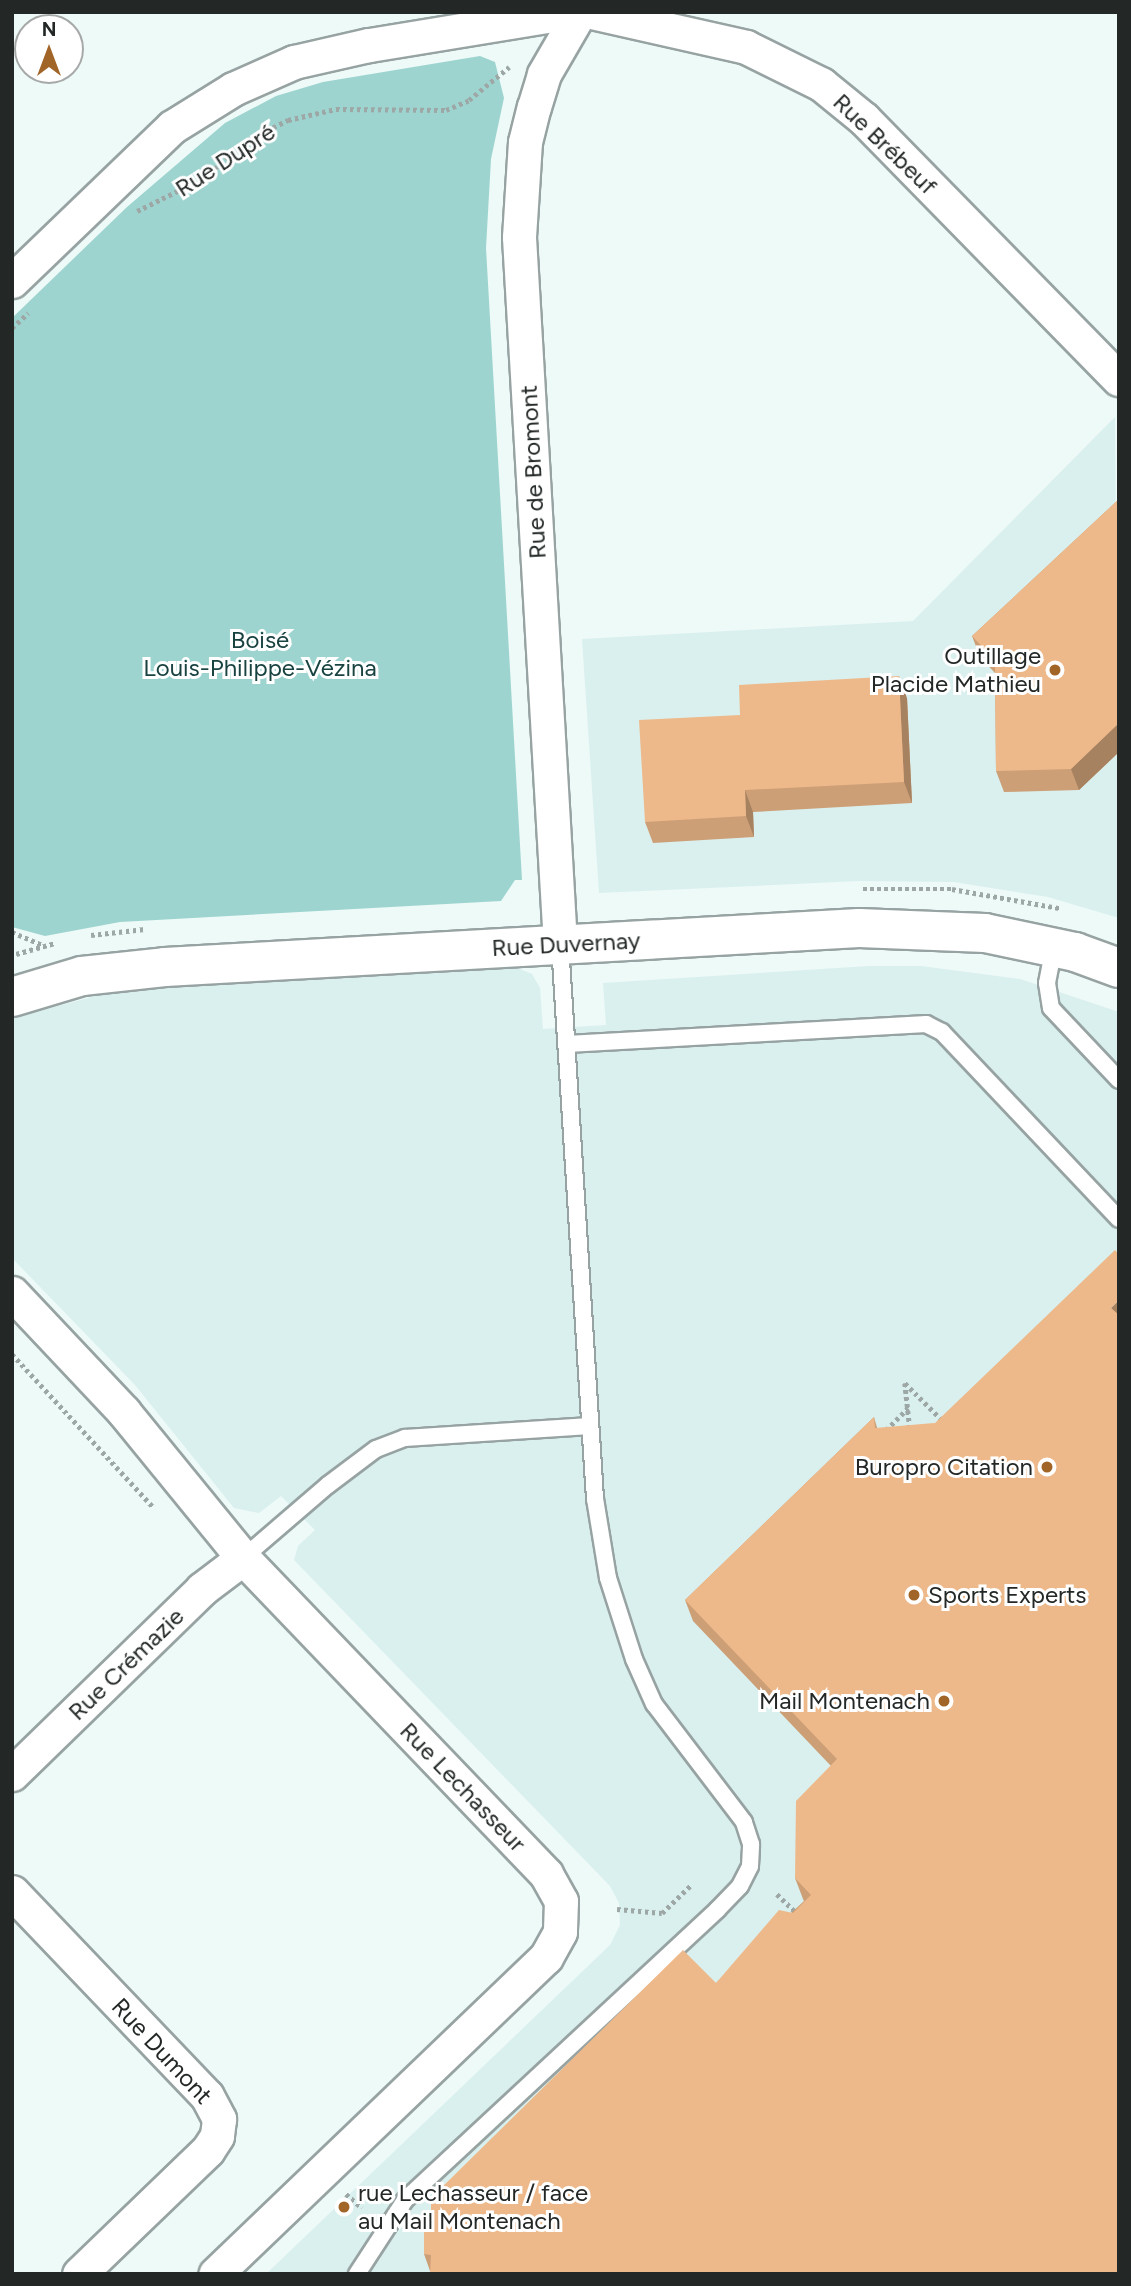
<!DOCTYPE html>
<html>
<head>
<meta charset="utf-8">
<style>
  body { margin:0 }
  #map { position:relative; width:1131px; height:2286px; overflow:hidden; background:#edfaf8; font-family:Figtree,sans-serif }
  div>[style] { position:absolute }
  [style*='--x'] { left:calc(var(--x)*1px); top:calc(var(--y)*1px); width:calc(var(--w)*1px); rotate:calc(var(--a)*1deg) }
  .built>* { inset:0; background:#daf0ee }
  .green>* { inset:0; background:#9ed4cf }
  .path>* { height:4.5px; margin-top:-2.25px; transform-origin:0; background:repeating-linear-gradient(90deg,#9da7a6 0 3.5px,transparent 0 7px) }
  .roads { filter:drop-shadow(2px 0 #97a3a2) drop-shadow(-2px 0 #97a3a2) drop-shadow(0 2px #97a3a2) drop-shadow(0 -2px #97a3a2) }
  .service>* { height:16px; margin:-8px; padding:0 8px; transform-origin:8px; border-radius:8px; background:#fff }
  .minor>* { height:33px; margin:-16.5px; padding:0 16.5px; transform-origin:16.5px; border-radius:16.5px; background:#fff }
  .tertiary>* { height:38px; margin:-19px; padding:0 19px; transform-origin:19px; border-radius:19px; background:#fff }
  .wall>* { inset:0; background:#cd9f77 }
  .shaded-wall>* { inset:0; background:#a78261 }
  .building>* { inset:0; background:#eeb98a }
  .dots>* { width:19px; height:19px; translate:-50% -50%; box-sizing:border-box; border:4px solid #fff; border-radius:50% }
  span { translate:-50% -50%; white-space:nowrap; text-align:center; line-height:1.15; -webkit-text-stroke:6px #fff; paint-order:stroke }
  .street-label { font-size:24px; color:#232827 }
  .park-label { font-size:24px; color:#194341 }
  .poi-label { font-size:24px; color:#232827 }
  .right { translate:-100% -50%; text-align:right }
  .left { translate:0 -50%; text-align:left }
  .frame { position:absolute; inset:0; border:14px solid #232827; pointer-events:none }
  .north { position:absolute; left:14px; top:14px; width:70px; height:70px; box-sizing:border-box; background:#fff; border:2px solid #a7a9a9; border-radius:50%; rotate:0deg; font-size:19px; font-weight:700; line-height:28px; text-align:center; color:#232827 }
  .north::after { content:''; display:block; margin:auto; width:24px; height:32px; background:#a16528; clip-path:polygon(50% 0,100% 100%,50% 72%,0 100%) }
</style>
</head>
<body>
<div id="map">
  <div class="built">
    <i style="clip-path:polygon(1115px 417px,1119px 918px,1048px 897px,954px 882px,859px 881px,599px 893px,582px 639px,913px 621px)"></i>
    <i style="clip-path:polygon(869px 966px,921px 966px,1020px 979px,1119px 1012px,1119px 2274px,266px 2274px,610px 1945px,620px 1925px,619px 1903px,610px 1886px,294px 1560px,298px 1546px,315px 1530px,281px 1496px,259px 1513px,234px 1508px,135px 1385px,12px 1258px,12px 1018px,115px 991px,515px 967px,532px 974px,540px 988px,543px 1029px,606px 1025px,603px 983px)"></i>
  </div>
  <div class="green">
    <i style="clip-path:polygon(480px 56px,495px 62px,504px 98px,491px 159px,486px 248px,522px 880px,515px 880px,501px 901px,120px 922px,45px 936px,12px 927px,12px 318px,127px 207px,225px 123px,276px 96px,323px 82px)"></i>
  </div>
  <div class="path">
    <i style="--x:137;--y:211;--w:75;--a:-26.2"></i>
    <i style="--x:204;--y:178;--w:58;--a:-40.8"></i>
    <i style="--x:248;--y:140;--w:45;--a:-26.6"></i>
    <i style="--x:288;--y:120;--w:49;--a:-12.9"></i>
    <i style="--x:336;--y:109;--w:110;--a:0.5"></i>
    <i style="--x:446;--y:110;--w:25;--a:-23"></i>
    <i style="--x:469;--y:100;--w:52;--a:-39.5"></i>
    <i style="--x:12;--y:328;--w:22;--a:-43"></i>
    <i style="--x:863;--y:889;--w:89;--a:0"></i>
    <i style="--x:952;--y:889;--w:109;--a:10.1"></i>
    <i style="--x:12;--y:932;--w:34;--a:23"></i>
    <i style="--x:91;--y:935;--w:54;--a:-6.3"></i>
    <i style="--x:16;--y:954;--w:41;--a:-15.8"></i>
    <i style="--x:12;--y:1354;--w:209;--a:47.3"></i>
    <i style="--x:905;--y:1383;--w:55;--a:45"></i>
    <i style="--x:905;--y:1383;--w:46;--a:83.8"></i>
    <i style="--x:886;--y:1430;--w:31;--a:-45"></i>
    <i style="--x:777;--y:1894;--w:30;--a:44"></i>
    <i style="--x:617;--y:1909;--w:45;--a:5.1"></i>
    <i style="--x:662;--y:1913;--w:42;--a:-44"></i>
    <i style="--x:346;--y:2194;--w:21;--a:41"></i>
  </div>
  <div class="roads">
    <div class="service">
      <i style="--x:1054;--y:947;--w:37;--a:101"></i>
      <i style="--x:1047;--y:983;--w:25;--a:81"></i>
      <i style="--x:1051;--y:1008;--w:99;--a:46.6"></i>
      <i style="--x:567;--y:1044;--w:360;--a:-3.2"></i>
      <i style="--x:926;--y:1024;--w:18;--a:27"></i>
      <i style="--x:942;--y:1032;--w:257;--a:46.6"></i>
      <i style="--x:243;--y:1558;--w:112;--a:-40.7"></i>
      <i style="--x:328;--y:1485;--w:60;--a:-36.9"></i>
      <i style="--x:376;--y:1449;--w:31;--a:-21"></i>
      <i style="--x:405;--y:1438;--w:185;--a:-3.7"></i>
      <i style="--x:357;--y:2274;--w:88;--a:-57"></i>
      <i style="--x:405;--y:2200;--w:426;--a:-42.9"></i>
      <i style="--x:717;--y:1910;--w:33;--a:-46"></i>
      <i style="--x:740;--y:1886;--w:22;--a:-63"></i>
      <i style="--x:750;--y:1866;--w:22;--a:-87"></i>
      <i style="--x:751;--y:1844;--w:23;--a:-108"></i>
      <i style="--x:744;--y:1822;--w:148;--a:-127.3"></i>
      <i style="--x:654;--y:1704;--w:49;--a:-114"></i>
      <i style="--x:634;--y:1659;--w:85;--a:-107.8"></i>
      <i style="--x:608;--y:1578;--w:80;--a:-99.3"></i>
      <i style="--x:595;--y:1499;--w:556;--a:-93.61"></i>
    </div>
    <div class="minor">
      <i style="--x:591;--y:12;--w:159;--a:12.7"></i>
      <i style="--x:746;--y:47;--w:84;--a:26.3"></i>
      <i style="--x:821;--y:84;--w:55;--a:39.1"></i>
      <i style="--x:864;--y:119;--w:364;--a:45.6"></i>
      <i style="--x:12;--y:281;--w:222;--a:-43.9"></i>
      <i style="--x:172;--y:127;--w:72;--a:-31.9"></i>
      <i style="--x:233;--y:89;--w:67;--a:-23.9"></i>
      <i style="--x:294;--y:62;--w:77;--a:-12.8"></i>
      <i style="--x:369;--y:45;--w:204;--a:-9.3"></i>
      <i style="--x:560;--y:944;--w:708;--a:-93.32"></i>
      <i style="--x:519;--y:237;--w:95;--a:-86.4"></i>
      <i style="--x:525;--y:142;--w:36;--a:-76"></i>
      <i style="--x:534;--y:107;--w:34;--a:-73"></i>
      <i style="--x:544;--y:74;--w:72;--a:-59.9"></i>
      <i style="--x:12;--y:1293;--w:163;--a:46.7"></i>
      <i style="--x:124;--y:1412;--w:188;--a:50.8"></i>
      <i style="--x:243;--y:1558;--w:438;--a:46.2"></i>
      <i style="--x:546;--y:1874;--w:31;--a:61"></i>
      <i style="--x:561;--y:1901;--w:31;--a:92"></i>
      <i style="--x:560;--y:1932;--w:29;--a:119"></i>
      <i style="--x:546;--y:1957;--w:458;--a:136.2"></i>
      <i style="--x:12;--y:1774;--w:265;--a:-44.2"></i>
      <i style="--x:202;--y:1589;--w:51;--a:-37.1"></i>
      <i style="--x:12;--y:1892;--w:282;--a:46.3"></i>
      <i style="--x:207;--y:2096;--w:26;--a:62"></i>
      <i style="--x:219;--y:2119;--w:17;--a:97"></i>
      <i style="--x:217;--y:2136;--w:17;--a:123"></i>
      <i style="--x:208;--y:2150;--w:179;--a:136.1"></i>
    </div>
    <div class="tertiary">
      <i style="--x:12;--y:997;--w:73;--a:-16.7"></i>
      <i style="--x:82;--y:976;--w:83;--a:-6.2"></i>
      <i style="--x:165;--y:967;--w:695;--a:-3.22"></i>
      <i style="--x:859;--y:928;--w:126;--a:2.3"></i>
      <i style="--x:985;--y:933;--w:92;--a:11.9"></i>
      <i style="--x:1075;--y:952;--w:47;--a:20"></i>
    </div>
  </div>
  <div class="wall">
    <i style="clip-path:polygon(1119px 499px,1119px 752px,1079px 790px,1004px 792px,996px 771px,995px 673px,980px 657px,972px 636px)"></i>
    <i style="clip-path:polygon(907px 698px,912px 803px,753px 812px,754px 837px,653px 843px,645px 822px,740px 715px)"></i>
    <i style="clip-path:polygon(874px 1417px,1119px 2274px,430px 2271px,424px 2254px,431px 2214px,716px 1983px,804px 1901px,803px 1899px,795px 1878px,831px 1766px,693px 1621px,685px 1600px)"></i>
  </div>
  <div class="shaded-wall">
    <i style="clip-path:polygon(899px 676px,907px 698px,912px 803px,904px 782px)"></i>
    <i style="clip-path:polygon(1119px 723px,1119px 752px,1079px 790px,1071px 769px)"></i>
    <i style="clip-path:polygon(745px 790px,753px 812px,754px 837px,746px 816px)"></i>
    <i style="clip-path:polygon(1119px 1300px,1119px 1328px,1111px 1308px)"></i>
  </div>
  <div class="building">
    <i style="clip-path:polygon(1119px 499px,1119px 723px,1071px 769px,996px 771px,995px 660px,972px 636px)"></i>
    <i style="clip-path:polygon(899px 676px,904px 782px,745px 790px,746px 816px,645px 822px,639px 720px,740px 715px,739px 685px)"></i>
    <i style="clip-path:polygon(1115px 1250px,1119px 1254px,1119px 1300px,1111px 1308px,1119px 1315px,1119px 2274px,430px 2274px,431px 2255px,424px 2254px,424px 2214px,431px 2214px,431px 2198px,683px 1950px,716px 1983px,779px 1910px,793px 1913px,811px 1895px,795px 1878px,796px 1801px,837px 1759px,685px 1600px,874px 1417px,875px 1428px,935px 1423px)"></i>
  </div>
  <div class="dots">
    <i style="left:1055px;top:670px;background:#a16528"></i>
    <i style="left:1047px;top:1467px;background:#a16528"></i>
    <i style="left:914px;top:1595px;background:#a16528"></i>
    <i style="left:944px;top:1701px;background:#a16528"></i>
    <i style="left:344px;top:2207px;background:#a16528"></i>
  </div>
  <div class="street-label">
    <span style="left:885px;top:144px;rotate:44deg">Rue Brébeuf</span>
    <span style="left:225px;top:160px;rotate:-33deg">Rue Dupré</span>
    <span style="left:533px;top:472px;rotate:-93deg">Rue de Bromont</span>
    <span style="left:566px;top:944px;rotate:-3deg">Rue Duvernay</span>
    <span style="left:126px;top:1664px;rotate:-44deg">Rue Crémazie</span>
    <span style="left:463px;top:1787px;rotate:46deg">Rue Lechasseur</span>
    <span style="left:162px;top:2051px;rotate:47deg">Rue Dumont</span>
  </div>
  <div class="park-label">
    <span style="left:260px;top:654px">Boisé<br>Louis-Philippe-Vézina</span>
  </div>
  <div class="poi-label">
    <span class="right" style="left:1041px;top:670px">Outillage<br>Placide Mathieu</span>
    <span class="right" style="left:1033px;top:1467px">Buropro Citation</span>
    <span class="left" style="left:928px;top:1595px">Sports Experts</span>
    <span class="right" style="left:930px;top:1701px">Mail Montenach</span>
    <span class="left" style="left:358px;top:2207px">rue Lechasseur / face<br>au Mail Montenach</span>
  </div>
  <div class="frame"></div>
  <div class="north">N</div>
</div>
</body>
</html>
